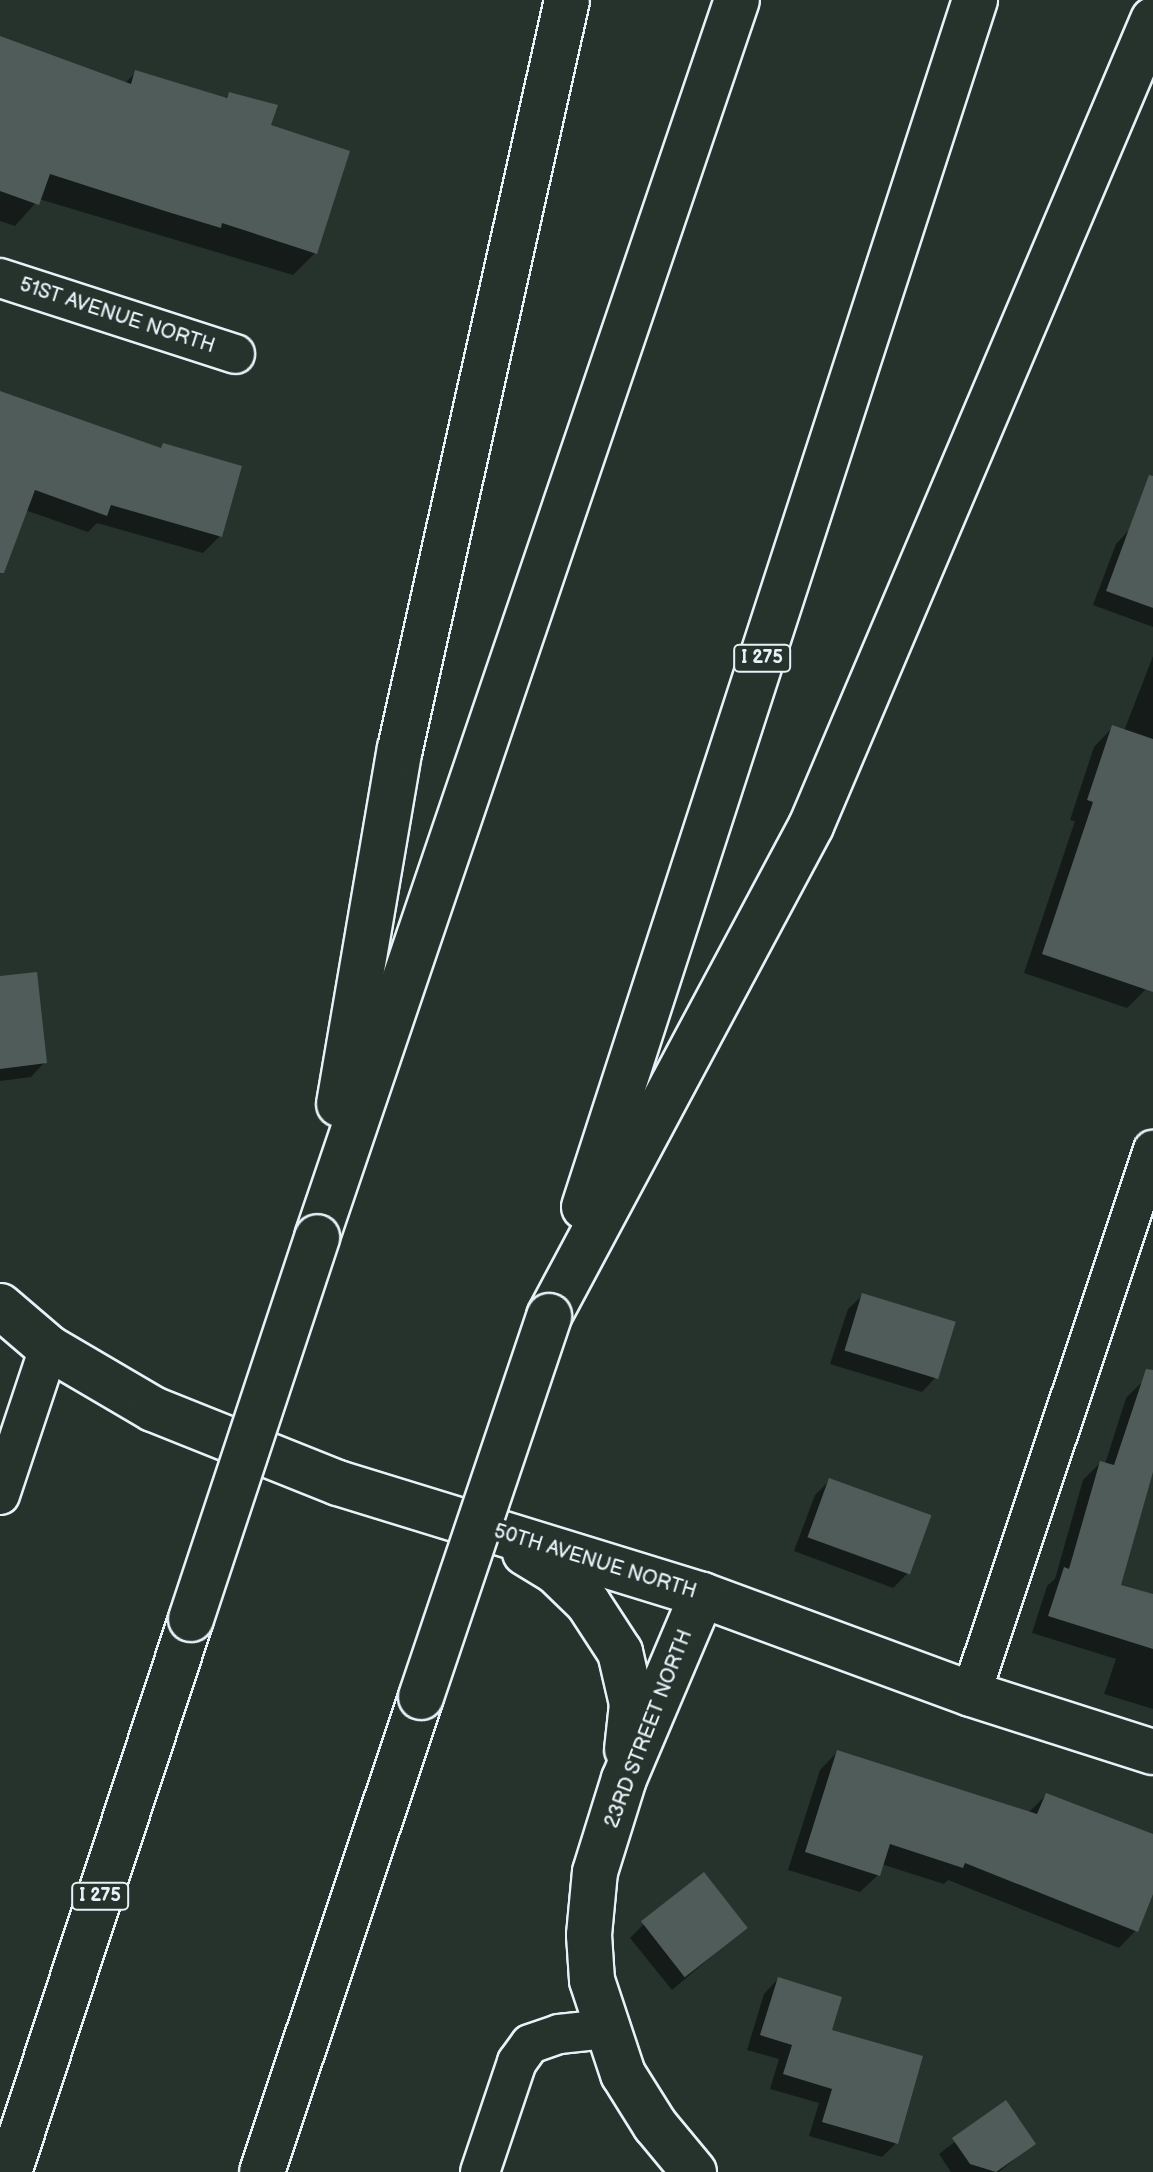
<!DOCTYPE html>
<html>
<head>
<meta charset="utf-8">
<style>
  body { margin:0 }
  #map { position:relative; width:1153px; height:2172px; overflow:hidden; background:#26332d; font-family:"Balsamiq Sans",sans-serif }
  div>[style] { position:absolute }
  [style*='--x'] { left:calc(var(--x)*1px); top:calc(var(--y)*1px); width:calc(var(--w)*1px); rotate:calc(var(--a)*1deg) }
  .shadow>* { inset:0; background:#0007 }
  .building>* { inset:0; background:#505c59; transform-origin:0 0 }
  .roads { filter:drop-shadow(2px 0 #e8f1f8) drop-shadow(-2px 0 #e8f1f8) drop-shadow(0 2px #e8f1f8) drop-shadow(0 -2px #e8f1f8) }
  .street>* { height:38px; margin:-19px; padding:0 19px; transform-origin:19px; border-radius:19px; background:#26332d }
  .secondary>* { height:44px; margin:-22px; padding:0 22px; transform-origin:22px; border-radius:22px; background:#26332d }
  .highway>* { height:44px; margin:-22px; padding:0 22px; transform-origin:22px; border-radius:22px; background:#26332d }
  .bridges { filter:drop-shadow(2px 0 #e8f1f8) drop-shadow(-2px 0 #e8f1f8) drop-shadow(0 2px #e8f1f8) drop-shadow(0 -2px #e8f1f8) }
  .highway-bridge>* { height:44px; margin:-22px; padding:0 22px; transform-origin:22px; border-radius:22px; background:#26332d }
  span { translate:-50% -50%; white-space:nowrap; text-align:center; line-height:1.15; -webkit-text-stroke:8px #26332d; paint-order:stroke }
  .shield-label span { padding:2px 6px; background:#26332d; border:2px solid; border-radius:6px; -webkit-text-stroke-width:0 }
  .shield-label { font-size:18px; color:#e8f1f8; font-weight:700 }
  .street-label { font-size:20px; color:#e8f1f8 }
</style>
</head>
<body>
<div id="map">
  <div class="shadow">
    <i style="clip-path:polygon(0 47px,124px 84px,136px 72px,224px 99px,229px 94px,269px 127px,315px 253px,293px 275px,39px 199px,15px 226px,0 221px)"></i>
    <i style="clip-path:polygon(0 393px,159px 450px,163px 446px,220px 536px,203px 553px,97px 523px,88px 532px,25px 510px,0 558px)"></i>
    <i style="clip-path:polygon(1130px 529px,1153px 537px,1153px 627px,1093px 605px,1116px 544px)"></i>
    <i style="clip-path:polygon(1153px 656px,1153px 969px,1146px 989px,1127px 1008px,1024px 973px,1075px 821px,1070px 820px,1094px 747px,1113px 727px,1124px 731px)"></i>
    <i style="clip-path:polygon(0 978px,45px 1062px,31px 1077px,0 1081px)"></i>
    <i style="clip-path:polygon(863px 1295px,953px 1323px,936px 1377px,922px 1392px,830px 1364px,848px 1309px)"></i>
    <i style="clip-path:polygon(1143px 1381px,1153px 1384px,1153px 1471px,1118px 1586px,1153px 1596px,1153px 1709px,1104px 1694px,1116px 1659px,1032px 1633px,1047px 1586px,1055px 1579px,1083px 1480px,1100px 1463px,1105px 1464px,1126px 1398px)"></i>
    <i style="clip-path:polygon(830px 1480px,908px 1573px,893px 1588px,794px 1551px,815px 1495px)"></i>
    <i style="clip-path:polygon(837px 1752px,1028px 1813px,1046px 1795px,1153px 1837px,1153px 1888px,1136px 1930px,1119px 1948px,948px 1880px,944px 1884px,881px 1864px,878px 1875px,860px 1892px,788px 1870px,820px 1770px)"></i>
    <i style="clip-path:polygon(644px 1924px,746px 1927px,672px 1990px,630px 1938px)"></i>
    <i style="clip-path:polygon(778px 1979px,830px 2031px,896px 2143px,882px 2157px,809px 2136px,819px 2103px,770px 2089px,779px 2059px,747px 2050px,764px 1994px)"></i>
    <i style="clip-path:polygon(1005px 2103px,1033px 2144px,999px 2172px,951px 2172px,939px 2154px)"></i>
  </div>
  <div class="building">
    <i style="clip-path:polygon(0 36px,131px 84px,135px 70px,227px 98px,229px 92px,278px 105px,271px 125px,350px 151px,317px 254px,222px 223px,221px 228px,168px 212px,50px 174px,39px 205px,0 191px)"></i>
    <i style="clip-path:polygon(0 391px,161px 448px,163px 443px,242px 466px,222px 537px,111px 505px,107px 516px,35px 490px,4px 573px,0 573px)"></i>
    <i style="clip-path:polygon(1149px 475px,1153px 476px,1153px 608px,1106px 591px)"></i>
    <i style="clip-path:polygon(1112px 725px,1153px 739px,1153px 992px,1042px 954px,1093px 802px,1087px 800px)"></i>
    <i style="clip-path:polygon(37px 972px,47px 1063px,0 1069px,0 976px)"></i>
    <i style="left:862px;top:1293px;width:98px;height:60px;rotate:17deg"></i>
    <i style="clip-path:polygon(1146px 1369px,1153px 1370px,1153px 1472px,1121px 1585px,1153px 1594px,1153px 1649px,1048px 1616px,1064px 1567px,1069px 1569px,1100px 1461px,1114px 1465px)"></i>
    <i style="left:829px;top:1478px;width:109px;height:63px;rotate:20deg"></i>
    <i style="clip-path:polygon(837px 1750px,1037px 1814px,1046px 1793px,1153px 1834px,1153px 1894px,1138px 1932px,965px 1863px,963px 1868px,890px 1844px,880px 1876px,805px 1852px)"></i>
    <i style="left:704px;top:1872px;width:71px;height:80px;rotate:52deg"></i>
    <i style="clip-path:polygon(778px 1977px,842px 1997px,832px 2030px,923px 2056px,898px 2144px,822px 2122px,832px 2089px,783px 2074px,792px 2045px,760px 2035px)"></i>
    <i style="clip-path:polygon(1006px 2100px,1036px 2144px,996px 2172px,970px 2164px,952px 2138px)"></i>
  </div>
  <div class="roads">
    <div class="street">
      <i style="--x:0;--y:278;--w:247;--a:17.9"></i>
      <i style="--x:0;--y:1495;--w:155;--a:-71.6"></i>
      <i style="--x:971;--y:1694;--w:574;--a:-71.5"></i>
      <i style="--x:480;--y:2172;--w:116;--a:-71.4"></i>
      <i style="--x:517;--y:2062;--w:22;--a:-54"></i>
      <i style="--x:530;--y:2044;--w:31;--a:-19"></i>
      <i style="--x:559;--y:2034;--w:47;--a:-6.1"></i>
    </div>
    <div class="secondary">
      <i style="--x:0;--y:1306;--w:65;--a:40.6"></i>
      <i style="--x:49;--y:1348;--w:121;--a:30.4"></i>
      <i style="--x:153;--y:1409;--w:199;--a:21.8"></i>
      <i style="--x:338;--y:1483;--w:381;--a:17.1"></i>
      <i style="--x:702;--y:1595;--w:287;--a:20.2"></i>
      <i style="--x:971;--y:1694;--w:191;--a:17.7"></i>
      <i style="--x:525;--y:1553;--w:35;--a:31"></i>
      <i style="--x:555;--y:1571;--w:46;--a:44.1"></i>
      <i style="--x:588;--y:1603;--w:59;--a:56.9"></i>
      <i style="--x:620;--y:1652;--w:53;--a:77"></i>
      <i style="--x:632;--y:1704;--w:46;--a:96.2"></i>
      <i style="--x:694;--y:2172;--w:61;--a:-129.7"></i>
      <i style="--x:655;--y:2125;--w:60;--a:-122.1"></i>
      <i style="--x:623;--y:2074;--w:99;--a:-108.3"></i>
      <i style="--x:592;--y:1980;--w:45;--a:-93.8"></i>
      <i style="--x:589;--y:1935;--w:63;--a:-84.6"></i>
      <i style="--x:595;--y:1872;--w:97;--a:-72.7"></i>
      <i style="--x:624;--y:1779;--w:200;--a:-67"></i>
    </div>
    <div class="highway">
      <i style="--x:339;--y:1104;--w:360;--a:-80.3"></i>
      <i style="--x:400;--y:749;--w:767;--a:-77.43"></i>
      <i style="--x:584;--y:1207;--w:1269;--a:-72.05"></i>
      <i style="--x:317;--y:1237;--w:1306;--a:-71.25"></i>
      <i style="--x:549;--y:1316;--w:556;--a:-61.87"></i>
      <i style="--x:811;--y:826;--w:876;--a:-67.01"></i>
      <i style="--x:9;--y:2172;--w:582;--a:-71.78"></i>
      <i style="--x:262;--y:2172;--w:501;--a:-71.49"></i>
    </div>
  </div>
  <div class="bridges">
    <div class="highway-bridge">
      <i style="--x:191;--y:1619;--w:402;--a:-71.7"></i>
      <i style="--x:421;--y:1697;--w:402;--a:-71.4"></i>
    </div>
  </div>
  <div class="shield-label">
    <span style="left:762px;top:658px">I 275</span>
    <span style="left:100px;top:1896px">I 275</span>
  </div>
  <div class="street-label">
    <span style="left:117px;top:316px;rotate:18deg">51ST AVENUE NORTH</span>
    <span style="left:595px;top:1562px;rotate:17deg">50TH AVENUE NORTH</span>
    <span style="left:649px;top:1729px;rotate:-69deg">23RD STREET NORTH</span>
  </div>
</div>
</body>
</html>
